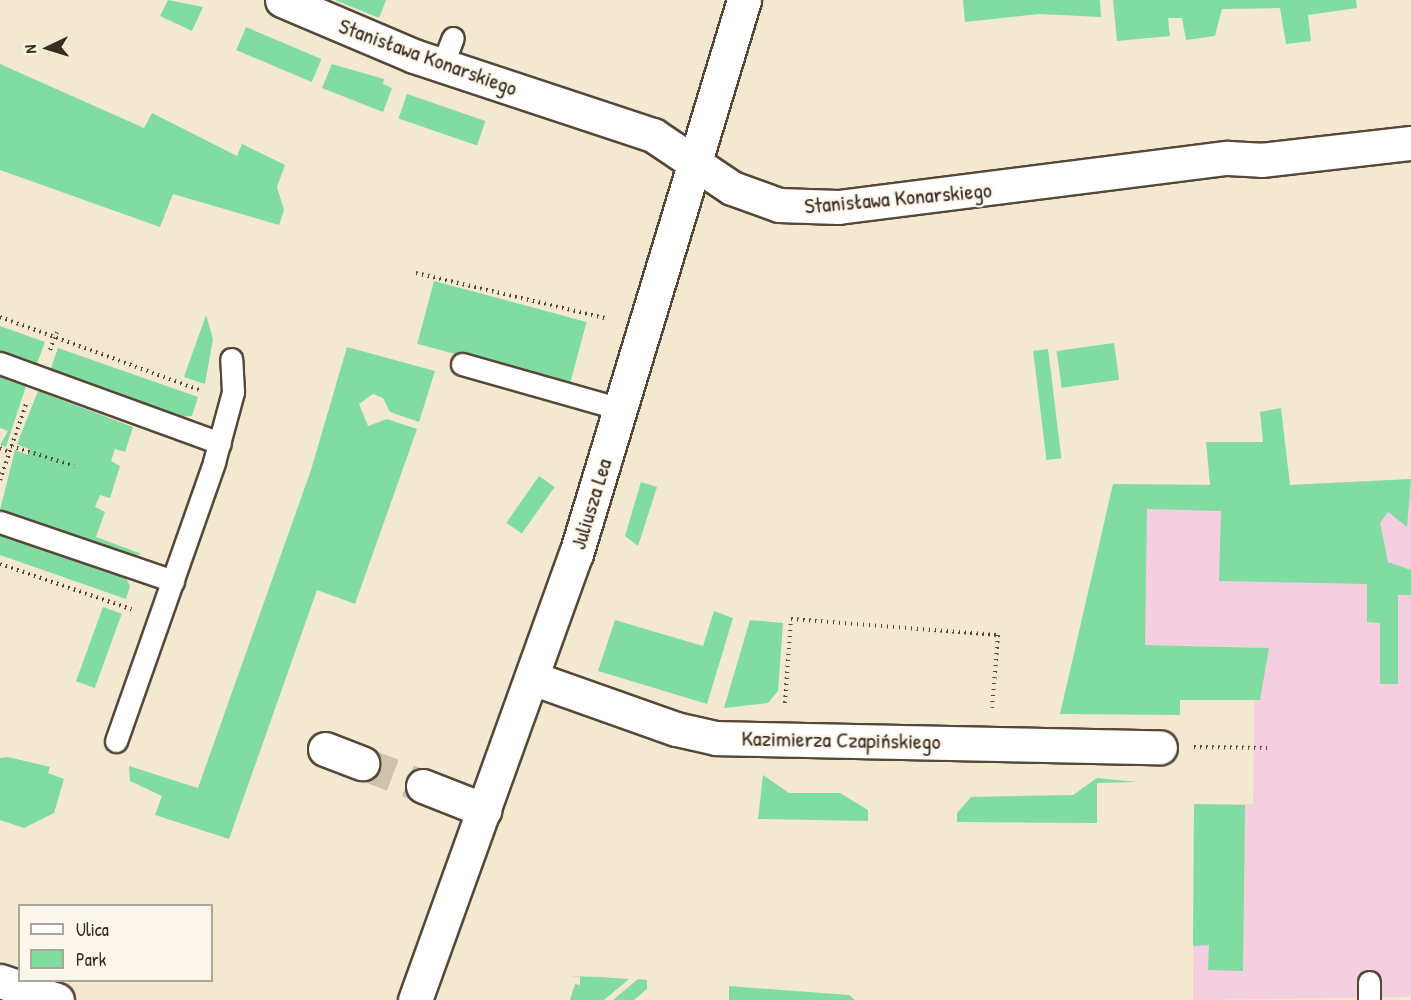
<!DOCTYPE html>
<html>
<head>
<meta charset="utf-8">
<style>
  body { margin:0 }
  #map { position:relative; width:1411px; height:1000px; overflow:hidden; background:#f3e9d0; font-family:"Patrick Hand",sans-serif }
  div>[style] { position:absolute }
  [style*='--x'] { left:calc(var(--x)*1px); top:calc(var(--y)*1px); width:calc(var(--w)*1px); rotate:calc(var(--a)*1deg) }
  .built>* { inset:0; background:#f3cfdf }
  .green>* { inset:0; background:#81dca2; transform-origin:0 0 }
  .street-tunnel>* { height:33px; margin-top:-16.5px; transform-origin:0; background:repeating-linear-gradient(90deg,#cec3ac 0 33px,transparent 0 49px) }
  .path>* { height:4px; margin-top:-2px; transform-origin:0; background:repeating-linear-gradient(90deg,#574739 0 1.5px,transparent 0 6px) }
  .roads { filter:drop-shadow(2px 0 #574739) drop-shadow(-2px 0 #574739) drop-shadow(0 2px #574739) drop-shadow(0 -2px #574739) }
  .lane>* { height:21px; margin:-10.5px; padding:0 10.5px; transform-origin:10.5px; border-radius:10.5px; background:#fff }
  .street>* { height:33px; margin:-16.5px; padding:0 16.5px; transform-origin:16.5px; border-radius:16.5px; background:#fff }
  span { translate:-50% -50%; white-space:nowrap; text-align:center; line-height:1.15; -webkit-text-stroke:4.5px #fbf7ec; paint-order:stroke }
  .street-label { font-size:22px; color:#3b2a1e }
  .legend { position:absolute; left:18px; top:904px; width:195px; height:78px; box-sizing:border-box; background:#fbf7ec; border:2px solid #aea59a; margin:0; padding:8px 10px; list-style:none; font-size:18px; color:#3b2a1e }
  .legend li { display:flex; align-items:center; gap:12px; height:30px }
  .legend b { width:30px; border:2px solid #aea59a }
  .north { position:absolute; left:18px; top:18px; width:60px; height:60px; -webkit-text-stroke:4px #fbf7ec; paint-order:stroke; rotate:266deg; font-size:16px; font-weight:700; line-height:24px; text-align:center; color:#3b2a1e }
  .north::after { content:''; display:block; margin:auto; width:21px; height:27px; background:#3b2a1e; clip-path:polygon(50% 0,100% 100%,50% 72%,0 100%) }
</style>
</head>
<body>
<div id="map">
  <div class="built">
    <i style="clip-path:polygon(1411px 479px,1411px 997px,1193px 1000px,1194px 804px,1253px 804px,1255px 647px,1080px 644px,1113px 484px,1290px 485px)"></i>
  </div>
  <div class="green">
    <i style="clip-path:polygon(168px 0,203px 7px,192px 31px,160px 16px)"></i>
    <i style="clip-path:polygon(335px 0,386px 0,379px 18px)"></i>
    <i style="clip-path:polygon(963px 0,1100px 0,1101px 17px,1039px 14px,965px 22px)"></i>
    <i style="clip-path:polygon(1113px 0,1356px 0,1357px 8px,1308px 15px,1311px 41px,1286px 44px,1280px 8px,1222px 9px,1215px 36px,1186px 40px,1182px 18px,1168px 18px,1170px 36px,1117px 41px)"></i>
    <i style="left:246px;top:27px;width:82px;height:25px;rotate:23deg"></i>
    <i style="clip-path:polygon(0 64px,144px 128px,152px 113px,237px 156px,242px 144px,285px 165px,277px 187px,284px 210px,279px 225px,173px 194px,160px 227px,0 170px)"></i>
    <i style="clip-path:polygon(332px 64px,384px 79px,383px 84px,392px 88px,383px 112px,322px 88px)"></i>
    <i style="left:407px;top:94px;width:83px;height:26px;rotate:19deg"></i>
    <i style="left:434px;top:281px;width:158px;height:65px;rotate:15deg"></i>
    <i style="clip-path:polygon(206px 315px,213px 339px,205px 384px,184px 377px)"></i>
    <i style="clip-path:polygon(0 326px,45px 342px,36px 366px,0 353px)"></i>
    <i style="left:1114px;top:343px;width:37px;height:58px;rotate:82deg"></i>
    <i style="clip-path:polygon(347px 347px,435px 371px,419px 422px,390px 412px,383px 398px,373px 394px,359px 404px,368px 426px,387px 419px,417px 429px,355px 604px,317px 590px,229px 839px,155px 815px,162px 796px,130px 781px,129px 766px,198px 788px,311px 470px)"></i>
    <i style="clip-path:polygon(58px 348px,198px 397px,192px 416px,174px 417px,50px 371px)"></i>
    <i style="left:1048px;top:349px;width:110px;height:15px;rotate:83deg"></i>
    <i style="clip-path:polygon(0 374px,27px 383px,6px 447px,0 445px,8px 431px,0 428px)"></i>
    <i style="clip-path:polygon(38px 391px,133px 427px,125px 452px,115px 449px,111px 461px,120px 466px,110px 498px,100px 495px,95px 507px,105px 512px,96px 537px,142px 554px,129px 556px,0 510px,15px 450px,28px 455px,31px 450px,17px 444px)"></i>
    <i style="clip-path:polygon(1281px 408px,1290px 485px,1411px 479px,1407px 527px,1388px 512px,1380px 523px,1388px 562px,1411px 570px,1411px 595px,1398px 595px,1398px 684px,1380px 684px,1380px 623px,1367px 622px,1367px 584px,1219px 581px,1221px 511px,1147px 509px,1145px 645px,1269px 648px,1260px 700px,1180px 700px,1180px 715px,1060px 714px,1113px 484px,1210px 485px,1206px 442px,1263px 442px,1260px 412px)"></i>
    <i style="left:539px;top:476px;width:19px;height:57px;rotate:35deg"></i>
    <i style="clip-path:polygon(641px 482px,657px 487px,638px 546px,625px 536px)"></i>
    <i style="clip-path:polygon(0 533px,125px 576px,130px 586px,126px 599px,0 555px)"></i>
    <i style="left:103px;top:607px;width:20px;height:79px;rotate:20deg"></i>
    <i style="clip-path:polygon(714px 611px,733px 618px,707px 704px,598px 671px,615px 620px,703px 646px)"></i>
    <i style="clip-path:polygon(750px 620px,783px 623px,778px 691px,768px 703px,724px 708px)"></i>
    <i style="clip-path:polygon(8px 757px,50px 767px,48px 773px,64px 779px,54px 813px,24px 828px,0 820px,0 758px)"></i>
    <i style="clip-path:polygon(763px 775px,789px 793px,840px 793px,868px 810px,868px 821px,758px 819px)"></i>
    <i style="clip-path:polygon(1097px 778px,1138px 782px,1097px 783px,1097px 823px,957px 822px,957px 813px,971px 797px,1073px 795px)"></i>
    <i style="clip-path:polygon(1194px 804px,1245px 805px,1243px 971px,1208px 970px,1209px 945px,1193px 946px)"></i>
    <i style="clip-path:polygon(571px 976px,599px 977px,629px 979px,604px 1000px,570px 1000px,575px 984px,580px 985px,580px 977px)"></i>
    <i style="clip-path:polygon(638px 979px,647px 980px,647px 989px,634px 1000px,613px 1000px)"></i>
    <i style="clip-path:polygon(729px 986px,849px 995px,855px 1000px,729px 1000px)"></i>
  </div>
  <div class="street-tunnel">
    <i style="--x:362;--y:763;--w:65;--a:20.7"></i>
  </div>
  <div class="path">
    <i style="--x:416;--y:273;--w:194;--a:13.4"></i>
    <i style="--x:0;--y:317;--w:215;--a:20.1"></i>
    <i style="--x:50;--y:350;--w:19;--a:-69"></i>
    <i style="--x:11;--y:446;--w:66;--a:17.6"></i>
    <i style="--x:0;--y:448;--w:10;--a:24"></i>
    <i style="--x:0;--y:480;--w:80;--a:-71.1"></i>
    <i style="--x:0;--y:564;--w:139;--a:19"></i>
    <i style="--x:785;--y:703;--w:84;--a:-85.9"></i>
    <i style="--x:791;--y:619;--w:208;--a:4.4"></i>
    <i style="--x:998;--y:635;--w:73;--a:94.7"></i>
    <i style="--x:1194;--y:747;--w:73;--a:0.8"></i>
  </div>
  <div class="roads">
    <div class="lane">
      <i style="--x:442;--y:66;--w:30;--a:-69"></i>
      <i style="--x:0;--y:363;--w:234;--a:20"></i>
      <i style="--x:462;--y:364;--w:165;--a:15.8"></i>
      <i style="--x:0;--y:522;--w:183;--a:18.8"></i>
      <i style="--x:116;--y:741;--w:296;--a:-70.6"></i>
      <i style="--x:214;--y:462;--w:73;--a:-74.8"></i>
      <i style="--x:233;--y:392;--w:33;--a:-93"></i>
      <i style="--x:1369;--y:1000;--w:18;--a:-90"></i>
    </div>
    <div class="street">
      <i style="--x:282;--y:0;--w:143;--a:23"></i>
      <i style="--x:414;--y:56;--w:252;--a:18.3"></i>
      <i style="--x:653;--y:135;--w:95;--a:33.9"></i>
      <i style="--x:732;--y:188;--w:50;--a:19.9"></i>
      <i style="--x:779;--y:205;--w:59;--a:1.9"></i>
      <i style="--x:838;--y:207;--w:393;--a:-7.2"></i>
      <i style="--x:1228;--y:158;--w:33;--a:3"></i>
      <i style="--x:1261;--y:160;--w:151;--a:-6.5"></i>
      <i style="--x:532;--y:678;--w:153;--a:19.5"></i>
      <i style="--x:676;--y:729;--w:41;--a:12.7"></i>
      <i style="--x:716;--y:738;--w:444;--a:1.2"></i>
      <i style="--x:325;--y:749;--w:40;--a:21"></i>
      <i style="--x:423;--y:786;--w:66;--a:21.5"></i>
      <i style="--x:0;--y:981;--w:60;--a:18.4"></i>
      <i style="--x:415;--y:1000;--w:474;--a:-70.2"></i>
      <i style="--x:576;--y:554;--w:579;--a:-73.13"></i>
    </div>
  </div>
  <div class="street-label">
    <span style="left:428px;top:57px;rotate:20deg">Stanisława Konarskiego</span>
    <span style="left:898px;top:198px;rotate:-5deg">Stanisława Konarskiego</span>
    <span style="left:591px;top:504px;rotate:-73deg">Juliusza Lea</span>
    <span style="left:841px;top:740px;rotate:1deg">Kazimierza Czapińskiego</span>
  </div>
  <ul class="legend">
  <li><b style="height:8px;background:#fff"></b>Ulica</li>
  <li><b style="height:16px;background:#81dca2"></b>Park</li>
  </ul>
  <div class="north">N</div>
</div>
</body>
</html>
